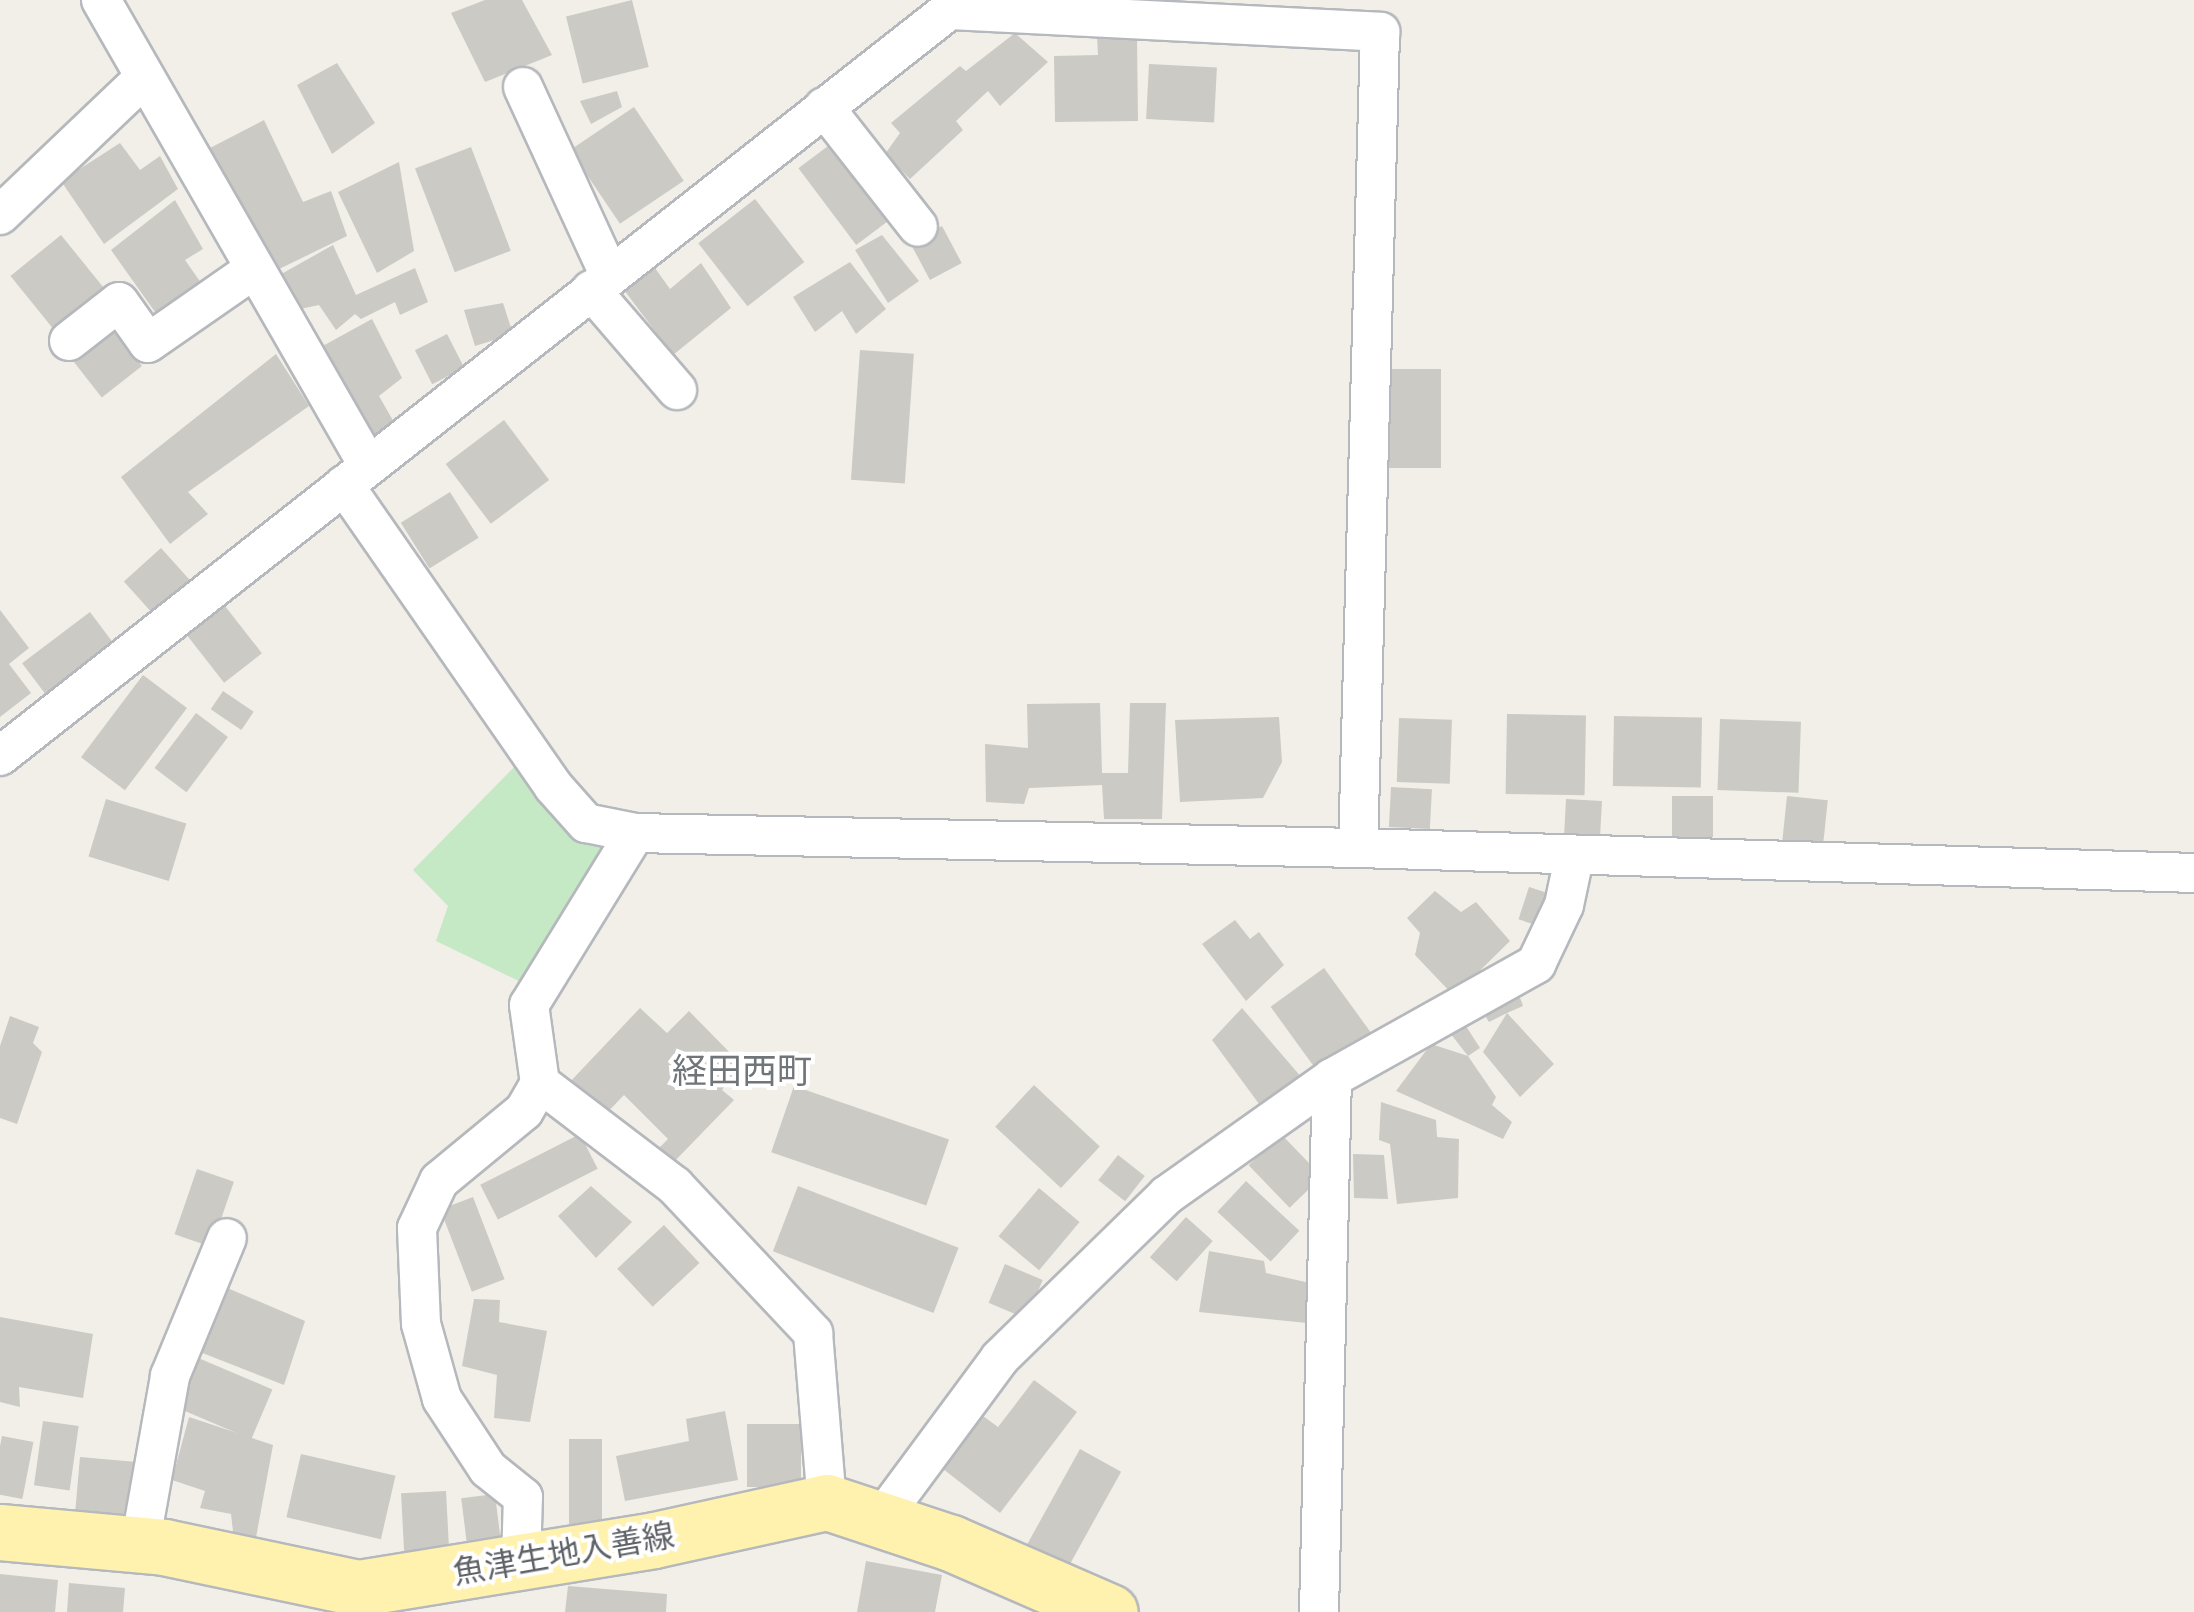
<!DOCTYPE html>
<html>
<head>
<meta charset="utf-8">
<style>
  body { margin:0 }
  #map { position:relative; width:2194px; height:1612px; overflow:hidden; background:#f1efe8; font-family:Karla,"Noto Sans JP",sans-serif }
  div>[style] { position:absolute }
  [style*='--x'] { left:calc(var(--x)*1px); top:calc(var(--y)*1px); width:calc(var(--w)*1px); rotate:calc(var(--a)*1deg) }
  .green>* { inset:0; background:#c5e8c5 }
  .building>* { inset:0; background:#cccac5; transform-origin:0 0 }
  .roads { filter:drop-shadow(2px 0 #b5b8bc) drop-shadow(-2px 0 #b5b8bc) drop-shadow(0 2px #b5b8bc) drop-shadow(0 -2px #b5b8bc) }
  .minor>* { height:38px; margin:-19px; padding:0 19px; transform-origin:19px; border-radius:19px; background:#fff }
  .primary>* { height:55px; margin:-27.5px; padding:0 27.5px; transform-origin:27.5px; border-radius:27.5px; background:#fff2af }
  span { translate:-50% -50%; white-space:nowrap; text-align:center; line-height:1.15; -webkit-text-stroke:8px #fff; paint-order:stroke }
  .street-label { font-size:32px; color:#5f6368 }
  .neighbourhood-label { font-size:35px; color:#70757a }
</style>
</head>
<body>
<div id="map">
  <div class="green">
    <i style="clip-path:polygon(522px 759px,617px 847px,525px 984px,436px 941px,448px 906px,413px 870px)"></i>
  </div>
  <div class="building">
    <i style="clip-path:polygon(485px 0,522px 0,552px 55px,485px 82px,451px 13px)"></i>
    <i style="left:632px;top:0;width:69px;height:68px;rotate:76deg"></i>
    <i style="clip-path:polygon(1015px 33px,1048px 62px,1000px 106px,988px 91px,956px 121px,963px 130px,910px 179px,885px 154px,900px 133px,891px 123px,960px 66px,966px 71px)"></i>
    <i style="clip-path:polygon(1097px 35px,1137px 38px,1138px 121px,1055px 122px,1054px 56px,1098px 55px)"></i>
    <i style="clip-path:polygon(337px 63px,375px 123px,332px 154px,297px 85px)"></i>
    <i style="left:1149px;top:64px;width:68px;height:55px;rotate:3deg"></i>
    <i style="clip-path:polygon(617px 91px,622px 107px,591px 124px,580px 101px)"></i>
    <i style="left:634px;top:107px;width:89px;height:77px;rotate:56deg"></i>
    <i style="clip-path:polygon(264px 120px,303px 202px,331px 191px,347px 236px,273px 272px,210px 148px)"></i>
    <i style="clip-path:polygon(120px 143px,140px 170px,160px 156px,178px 189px,104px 244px,61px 181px)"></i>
    <i style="left:832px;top:143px;width:96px;height:42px;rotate:53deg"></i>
    <i style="left:471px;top:147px;width:111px;height:60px;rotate:69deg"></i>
    <i style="clip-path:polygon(399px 162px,414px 251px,377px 273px,338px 192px)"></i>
    <i style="left:755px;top:199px;width:80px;height:72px;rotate:52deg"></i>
    <i style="clip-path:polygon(175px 200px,203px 249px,185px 260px,206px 290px,160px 319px,111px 250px)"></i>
    <i style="left:942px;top:226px;width:42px;height:36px;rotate:62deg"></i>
    <i style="left:61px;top:235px;width:73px;height:65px;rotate:51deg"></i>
    <i style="clip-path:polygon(882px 235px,919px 281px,888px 303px,855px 250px)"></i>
    <i style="clip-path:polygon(333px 245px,356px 295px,415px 268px,428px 302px,400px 315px,395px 302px,361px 319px,355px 314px,336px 330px,319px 305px,291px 311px,276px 277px)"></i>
    <i style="clip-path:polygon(850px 262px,886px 309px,856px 334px,842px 311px,815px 332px,793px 297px)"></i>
    <i style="clip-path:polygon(701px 263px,731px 308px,673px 355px,624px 290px,655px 268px,670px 289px)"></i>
    <i style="clip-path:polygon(503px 303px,513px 334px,475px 346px,464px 310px)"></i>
    <i style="clip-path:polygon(372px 319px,402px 378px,379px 396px,395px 424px,370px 442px,319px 348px)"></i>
    <i style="left:113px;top:329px;width:47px;height:51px;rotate:52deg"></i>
    <i style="left:447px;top:334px;width:38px;height:36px;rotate:63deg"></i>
    <i style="left:860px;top:350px;width:54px;height:130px;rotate:4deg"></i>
    <i style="clip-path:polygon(276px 354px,309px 406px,188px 492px,208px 514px,170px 544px,121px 477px)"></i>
    <i style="left:1386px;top:369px;width:55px;height:99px"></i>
    <i style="left:504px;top:420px;width:75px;height:73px;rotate:53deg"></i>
    <i style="left:450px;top:492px;width:54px;height:58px;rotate:58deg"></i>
    <i style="left:161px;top:548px;width:48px;height:50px;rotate:48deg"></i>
    <i style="left:225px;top:606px;width:60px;height:48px;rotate:52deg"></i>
    <i style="clip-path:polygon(0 610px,29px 648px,9px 664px,31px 693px,0 717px)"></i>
    <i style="left:90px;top:612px;width:44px;height:85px;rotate:53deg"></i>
    <i style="left:143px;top:675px;width:55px;height:103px;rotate:37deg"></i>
    <i style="left:223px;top:691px;width:37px;height:22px;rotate:34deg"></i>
    <i style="clip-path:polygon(1100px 703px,1102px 773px,1128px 773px,1130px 703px,1166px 703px,1162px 819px,1104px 819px,1102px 785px,1029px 788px,1024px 804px,986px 802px,985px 744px,1028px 748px,1027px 704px)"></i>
    <i style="left:196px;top:713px;width:40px;height:69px;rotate:37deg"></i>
    <i style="left:1507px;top:714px;width:79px;height:80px;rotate:1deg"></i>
    <i style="left:1614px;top:716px;width:88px;height:70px;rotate:1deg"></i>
    <i style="clip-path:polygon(1279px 717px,1282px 762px,1263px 798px,1180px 802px,1175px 720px)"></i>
    <i style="left:1399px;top:718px;width:53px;height:64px;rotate:2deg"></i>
    <i style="left:1720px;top:719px;width:81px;height:71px;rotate:2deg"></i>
    <i style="left:1391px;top:787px;width:41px;height:40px;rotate:3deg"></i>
    <i style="left:1672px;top:796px;width:41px;height:41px"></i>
    <i style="left:1787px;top:796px;width:41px;height:47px;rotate:6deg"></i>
    <i style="left:106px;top:799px;width:84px;height:60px;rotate:17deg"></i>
    <i style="left:1566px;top:799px;width:36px;height:35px;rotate:3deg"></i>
    <i style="left:1529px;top:887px;width:22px;height:34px;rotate:18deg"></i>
    <i style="clip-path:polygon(1435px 891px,1461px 912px,1476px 902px,1510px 941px,1454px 996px,1415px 955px,1420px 933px,1407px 918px)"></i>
    <i style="clip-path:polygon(1235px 920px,1250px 939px,1259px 932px,1284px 965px,1246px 1001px,1202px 944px)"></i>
    <i style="left:1324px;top:968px;width:83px;height:66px;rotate:54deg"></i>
    <i style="clip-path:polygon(1518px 992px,1523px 1006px,1507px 1013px,1554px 1064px,1520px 1097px,1483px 1052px,1507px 1013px,1489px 1022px,1482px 1011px)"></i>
    <i style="clip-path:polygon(640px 1008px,667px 1033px,689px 1011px,741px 1064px,722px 1090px,734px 1100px,669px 1167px,654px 1153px,668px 1139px,624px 1095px,600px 1120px,568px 1084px)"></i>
    <i style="clip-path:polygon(1242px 1008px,1302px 1078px,1262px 1108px,1212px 1040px)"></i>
    <i style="clip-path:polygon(10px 1016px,39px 1027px,33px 1043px,42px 1052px,17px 1124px,0 1118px,0 1046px)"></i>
    <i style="clip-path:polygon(1464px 1023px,1480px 1048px,1468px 1056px,1496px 1097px,1492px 1105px,1512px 1122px,1503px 1139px,1396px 1091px,1431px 1044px,1468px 1056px,1450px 1033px)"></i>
    <i style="left:1034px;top:1085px;width:90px;height:57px;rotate:43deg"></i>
    <i style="left:794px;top:1086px;width:164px;height:70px;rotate:19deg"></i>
    <i style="clip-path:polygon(1381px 1102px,1436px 1120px,1437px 1137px,1459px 1139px,1458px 1198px,1397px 1204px,1390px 1144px,1379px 1140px)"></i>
    <i style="left:580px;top:1134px;width:39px;height:112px;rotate:63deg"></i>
    <i style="left:1281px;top:1134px;width:59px;height:45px;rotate:46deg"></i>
    <i style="clip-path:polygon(1353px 1154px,1384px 1155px,1388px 1199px,1354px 1198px)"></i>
    <i style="left:1118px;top:1155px;width:34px;height:32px;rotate:38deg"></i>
    <i style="left:197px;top:1169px;width:39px;height:69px;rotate:19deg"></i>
    <i style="left:1246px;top:1181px;width:73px;height:42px;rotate:43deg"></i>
    <i style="clip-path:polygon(591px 1186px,632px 1222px,596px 1258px,558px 1216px)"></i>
    <i style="left:798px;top:1186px;width:172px;height:70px;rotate:21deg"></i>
    <i style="left:1039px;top:1188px;width:53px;height:63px;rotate:40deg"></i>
    <i style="left:473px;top:1197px;width:88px;height:35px;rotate:69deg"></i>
    <i style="left:1186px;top:1217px;width:36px;height:54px;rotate:42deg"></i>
    <i style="left:664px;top:1225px;width:52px;height:64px;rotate:47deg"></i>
    <i style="clip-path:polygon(1209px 1251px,1264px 1261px,1266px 1273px,1310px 1283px,1307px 1323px,1199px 1312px)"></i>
    <i style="left:1005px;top:1264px;width:41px;height:42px;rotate:23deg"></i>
    <i style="clip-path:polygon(218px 1284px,305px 1321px,284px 1385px,200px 1352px)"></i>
    <i style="clip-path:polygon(474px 1299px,500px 1300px,499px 1322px,547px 1331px,530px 1422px,494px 1418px,497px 1375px,462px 1366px)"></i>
    <i style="clip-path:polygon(0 1317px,93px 1334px,83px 1398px,19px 1387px,20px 1407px,0 1402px)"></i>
    <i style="left:196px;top:1357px;width:83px;height:54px;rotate:23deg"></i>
    <i style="clip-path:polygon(1034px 1380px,1077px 1412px,1000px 1513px,943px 1469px,983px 1416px,998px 1427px)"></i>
    <i style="clip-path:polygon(725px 1411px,738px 1480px,625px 1501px,616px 1456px,689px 1441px,686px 1419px)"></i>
    <i style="clip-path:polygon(189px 1417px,273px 1445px,255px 1543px,234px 1540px,231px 1514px,200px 1508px,205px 1491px,172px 1480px)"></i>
    <i style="left:43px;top:1421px;width:36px;height:65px;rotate:8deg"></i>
    <i style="left:747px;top:1424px;width:54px;height:63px"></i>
    <i style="left:2px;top:1436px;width:32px;height:58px;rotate:11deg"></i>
    <i style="left:569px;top:1439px;width:33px;height:88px"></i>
    <i style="left:1080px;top:1449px;width:47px;height:118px;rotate:29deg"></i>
    <i style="left:301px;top:1454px;width:97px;height:65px;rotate:13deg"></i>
    <i style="left:80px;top:1457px;width:54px;height:63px;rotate:5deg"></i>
    <i style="left:446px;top:1491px;width:62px;height:45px;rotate:87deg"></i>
    <i style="left:495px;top:1494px;width:48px;height:34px;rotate:83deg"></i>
    <i style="clip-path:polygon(866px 1561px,942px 1575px,935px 1612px,857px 1612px)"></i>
    <i style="clip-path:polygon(0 1574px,58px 1580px,55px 1612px,0 1612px)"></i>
    <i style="clip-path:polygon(69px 1583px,125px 1588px,123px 1612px,67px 1612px)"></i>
    <i style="clip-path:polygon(568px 1586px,667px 1594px,666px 1612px,565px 1612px)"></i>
  </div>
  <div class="roads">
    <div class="minor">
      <i style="--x:101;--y:0;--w:536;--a:60.14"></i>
      <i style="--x:950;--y:10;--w:431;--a:2.9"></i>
      <i style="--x:1380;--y:32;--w:816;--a:91.54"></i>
      <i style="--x:1358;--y:848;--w:836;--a:1.71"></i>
      <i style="--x:523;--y:87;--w:208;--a:65.3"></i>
      <i style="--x:824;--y:107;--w:152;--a:51.9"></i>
      <i style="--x:0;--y:215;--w:196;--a:-43.6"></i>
      <i style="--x:591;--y:290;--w:132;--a:49.3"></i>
      <i style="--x:69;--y:341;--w:63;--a:-38"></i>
      <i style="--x:119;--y:302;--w:50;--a:54.7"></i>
      <i style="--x:148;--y:343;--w:128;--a:-34.8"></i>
      <i style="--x:344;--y:485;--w:366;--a:55.2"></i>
      <i style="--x:553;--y:786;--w:50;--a:48.3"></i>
      <i style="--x:586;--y:823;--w:50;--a:11.5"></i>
      <i style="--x:635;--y:833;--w:723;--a:1.19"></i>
      <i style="--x:0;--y:756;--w:1224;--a:-38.16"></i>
      <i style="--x:635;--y:833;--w:202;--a:121.6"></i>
      <i style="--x:529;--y:1005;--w:79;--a:82"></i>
      <i style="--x:540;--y:1083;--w:170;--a:37.3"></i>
      <i style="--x:675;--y:1186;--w:202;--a:46.8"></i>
      <i style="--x:813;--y:1333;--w:170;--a:85.3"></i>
      <i style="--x:881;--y:1519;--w:200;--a:-53.5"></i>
      <i style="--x:1000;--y:1358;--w:233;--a:-44.3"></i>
      <i style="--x:1167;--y:1195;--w:202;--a:-35.3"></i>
      <i style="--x:140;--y:1545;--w:172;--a:-79.9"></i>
      <i style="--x:170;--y:1376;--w:149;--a:-67.6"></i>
      <i style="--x:521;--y:1563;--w:66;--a:-88.3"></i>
      <i style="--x:523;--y:1497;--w:45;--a:-141.3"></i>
      <i style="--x:488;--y:1469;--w:84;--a:-123.3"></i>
      <i style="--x:442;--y:1399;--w:78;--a:-105.6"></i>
      <i style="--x:421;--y:1324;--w:96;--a:-92.4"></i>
      <i style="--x:417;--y:1228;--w:52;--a:-64.9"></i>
      <i style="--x:439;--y:1181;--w:110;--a:-39.5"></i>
      <i style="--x:524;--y:1111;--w:32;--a:-60"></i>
      <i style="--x:1319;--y:1612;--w:534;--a:-88.61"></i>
      <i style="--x:1332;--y:1078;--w:234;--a:-29.2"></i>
      <i style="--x:1536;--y:964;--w:65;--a:-64.6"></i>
      <i style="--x:1564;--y:905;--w:48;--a:-78"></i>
    </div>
    <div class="primary">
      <i style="--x:0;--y:1532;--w:165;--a:5.2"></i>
      <i style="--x:164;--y:1547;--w:199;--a:11.9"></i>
      <i style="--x:359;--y:1588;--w:299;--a:-9.2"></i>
      <i style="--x:654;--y:1540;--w:177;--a:-12.4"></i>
      <i style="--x:827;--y:1502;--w:131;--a:18.3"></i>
      <i style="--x:951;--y:1543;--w:173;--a:23.5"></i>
    </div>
  </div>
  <div class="street-label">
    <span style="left:564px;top:1555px;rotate:-10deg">魚津生地入善線</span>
  </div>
  <div class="neighbourhood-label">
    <span style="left:742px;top:1072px">経田西町</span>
  </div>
</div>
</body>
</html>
